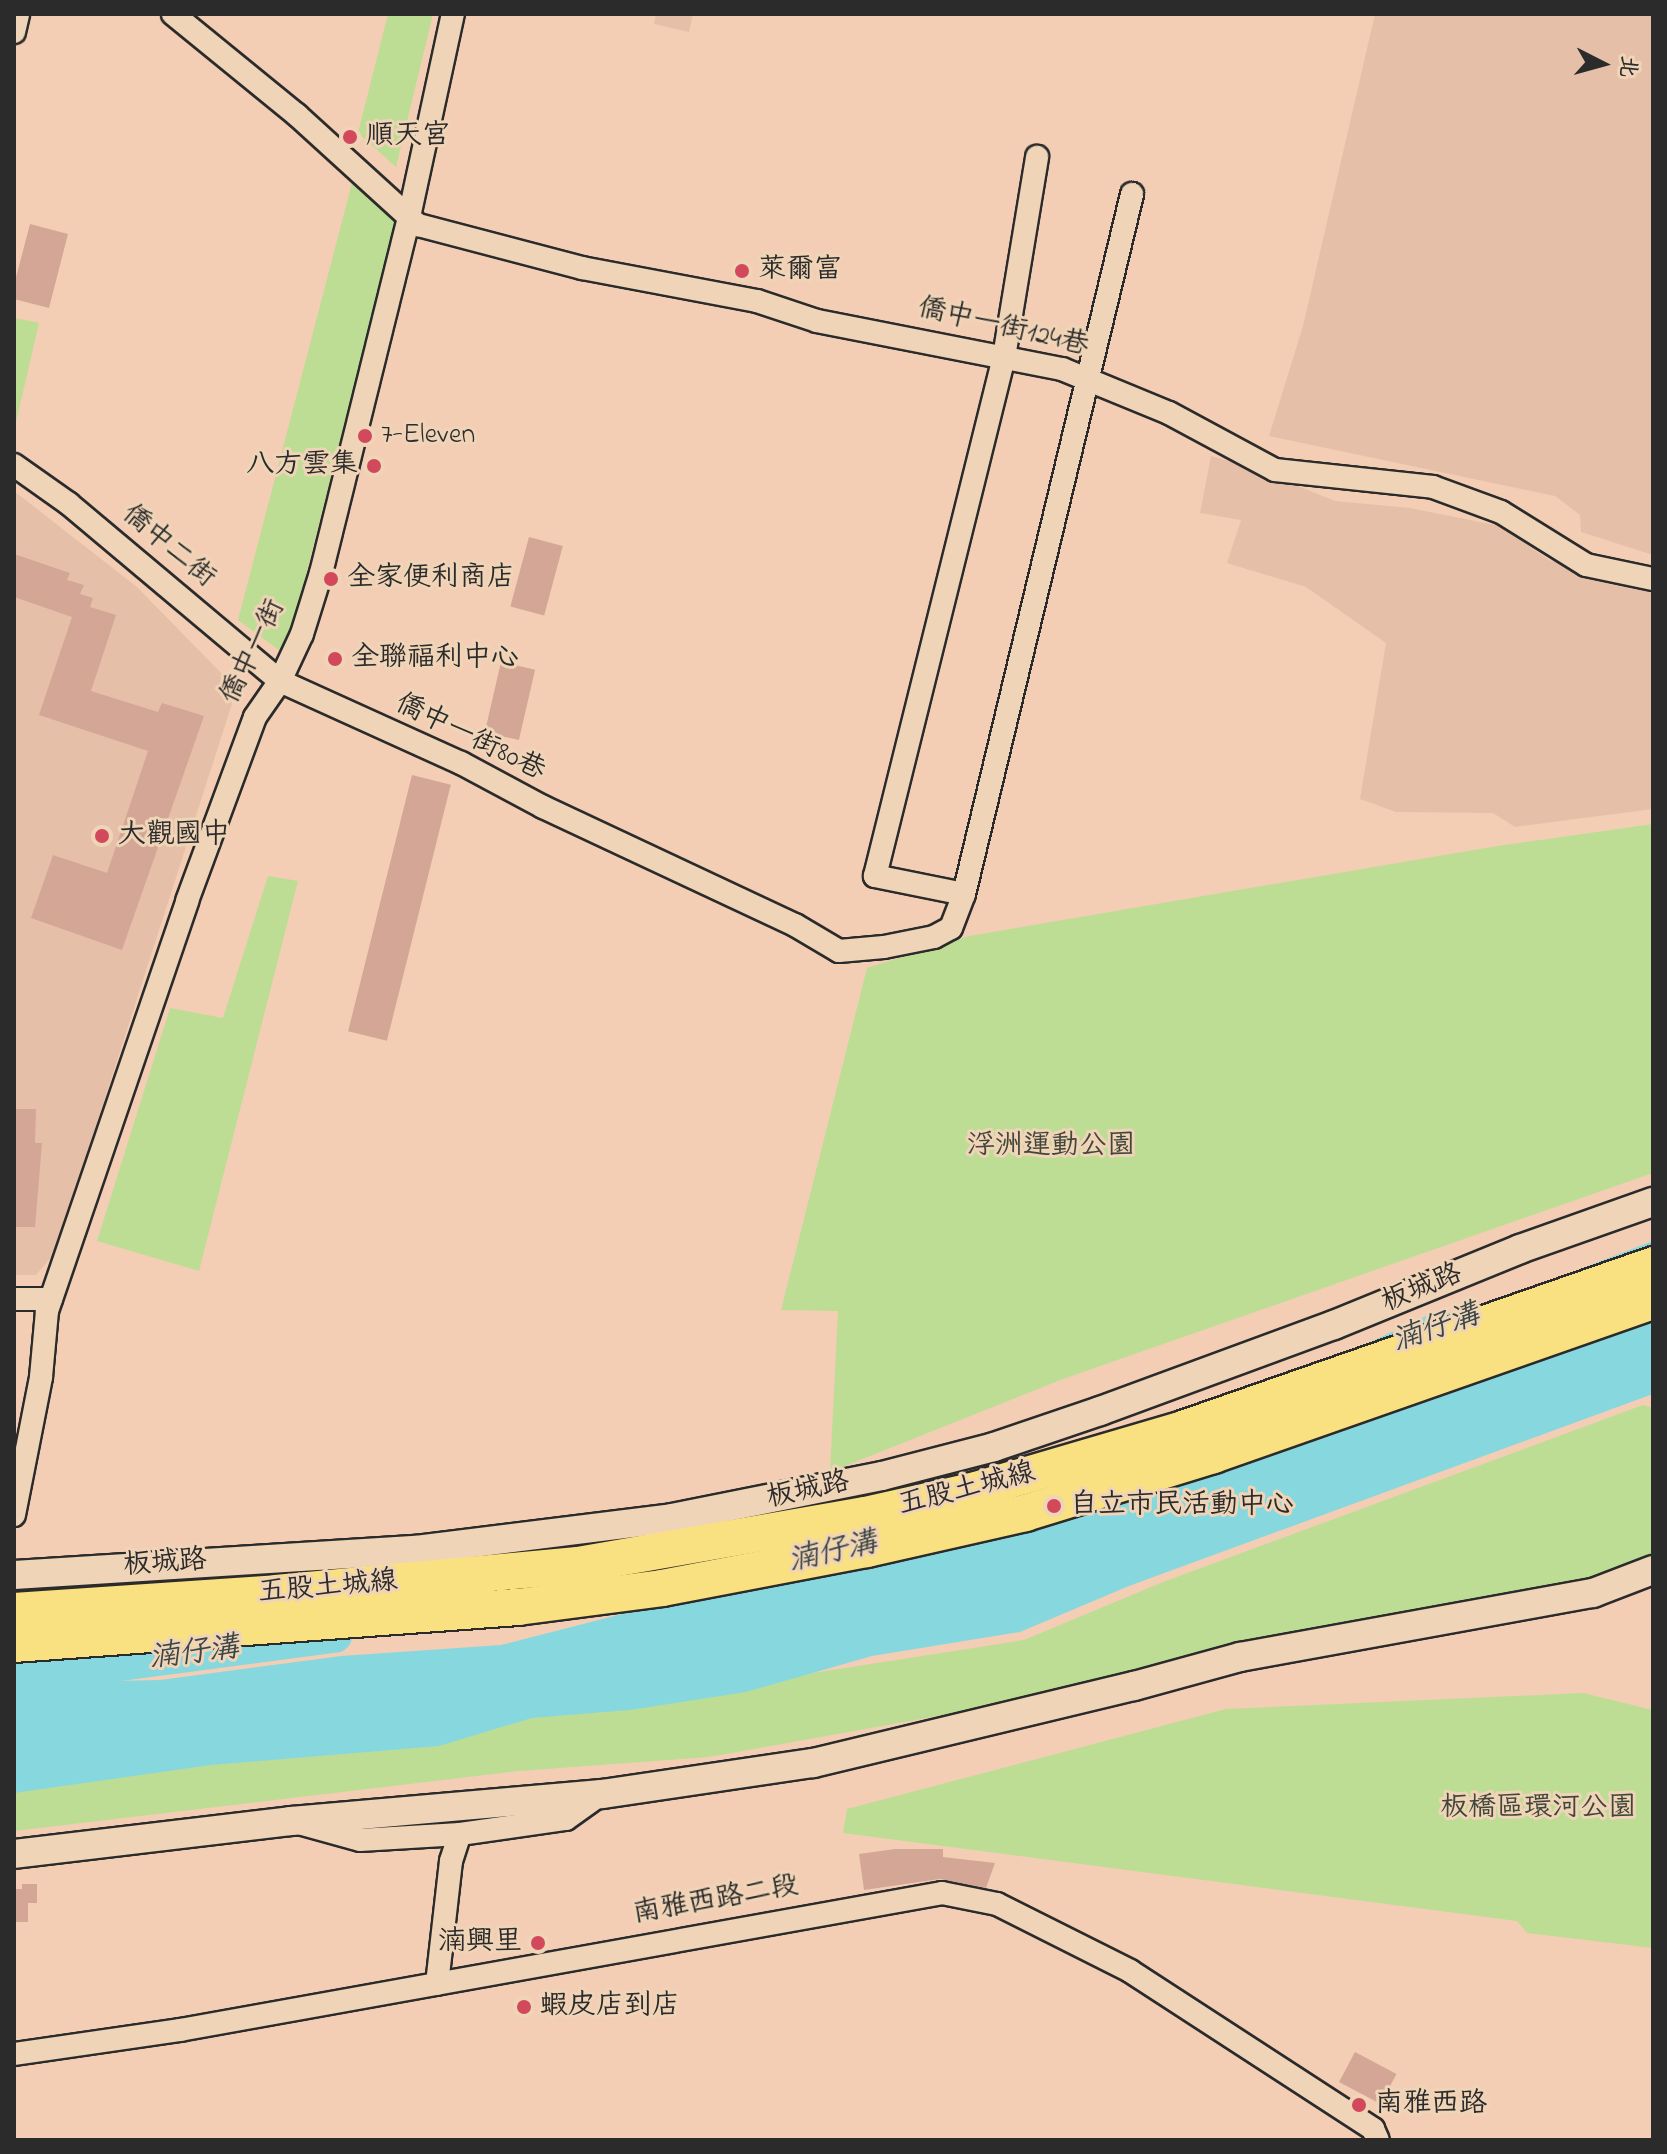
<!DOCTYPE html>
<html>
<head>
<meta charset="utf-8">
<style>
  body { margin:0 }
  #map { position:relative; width:1667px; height:2154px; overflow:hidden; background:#f3ceb4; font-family:"Indie Flower","LXGW WenKai TC",sans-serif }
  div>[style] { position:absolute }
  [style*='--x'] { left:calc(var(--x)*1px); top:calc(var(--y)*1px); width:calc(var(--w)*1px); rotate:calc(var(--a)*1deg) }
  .built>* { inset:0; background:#e6bfa8 }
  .green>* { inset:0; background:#bddd95 }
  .water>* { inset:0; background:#87d8de }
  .river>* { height:34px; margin:-17px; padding:0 17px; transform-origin:17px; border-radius:17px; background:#87d8de }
  .building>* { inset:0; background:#d4a696; transform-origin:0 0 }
  .roads { filter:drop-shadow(2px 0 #2b2b2b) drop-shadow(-2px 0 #2b2b2b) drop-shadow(0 2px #2b2b2b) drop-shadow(0 -2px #2b2b2b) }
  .minor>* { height:22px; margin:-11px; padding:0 11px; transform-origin:11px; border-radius:11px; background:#f0d4b7 }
  .tertiary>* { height:28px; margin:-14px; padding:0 14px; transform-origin:14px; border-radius:14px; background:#f0d4b7 }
  .trunk>* { height:36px; margin:-18px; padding:0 18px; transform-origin:18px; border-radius:18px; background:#f9e181 }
  .dots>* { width:22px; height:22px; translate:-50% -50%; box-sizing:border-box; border:4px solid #f0d4b7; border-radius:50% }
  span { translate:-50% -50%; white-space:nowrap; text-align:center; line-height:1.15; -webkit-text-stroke:6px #f0d4b7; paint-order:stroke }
  .poi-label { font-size:28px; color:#2b2b2b }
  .left { translate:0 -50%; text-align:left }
  .right { translate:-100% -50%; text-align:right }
  .street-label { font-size:28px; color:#2b2b2b }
  .park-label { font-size:28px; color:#41463b }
  .water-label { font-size:30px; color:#394546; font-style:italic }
  .frame { position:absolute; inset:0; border:16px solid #2b2b2b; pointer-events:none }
  .north { position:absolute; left:1563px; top:24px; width:80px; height:80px; -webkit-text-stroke:6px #f0d4b7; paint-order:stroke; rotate:96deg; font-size:22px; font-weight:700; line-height:32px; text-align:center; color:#2b2b2b }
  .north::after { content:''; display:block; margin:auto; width:28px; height:36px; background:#2b2b2b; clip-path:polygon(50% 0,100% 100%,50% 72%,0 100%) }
</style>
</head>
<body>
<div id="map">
  <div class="built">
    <i style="clip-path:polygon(656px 14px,693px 14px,689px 32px,654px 24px)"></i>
    <i style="clip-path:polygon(1375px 14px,1653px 14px,1653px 555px,1581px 532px,1580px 515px,1555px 496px,1269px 436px,1303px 326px)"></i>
    <i style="clip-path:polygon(1211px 456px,1254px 468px,1335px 501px,1410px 508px,1500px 526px,1549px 560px,1653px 591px,1653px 809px,1515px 827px,1493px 813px,1396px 812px,1360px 799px,1386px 643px,1306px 587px,1227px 563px,1241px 520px,1200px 513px)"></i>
    <i style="clip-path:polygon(14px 491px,137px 587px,225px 677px,232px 704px,55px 1253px,36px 1275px,14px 1275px)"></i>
  </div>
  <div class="green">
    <i style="clip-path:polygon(388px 14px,433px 14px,396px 167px,358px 133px)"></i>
    <i style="clip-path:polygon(352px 183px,396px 222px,291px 633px,279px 650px,238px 620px)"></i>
    <i style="clip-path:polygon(15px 318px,39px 323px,14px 431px,14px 321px)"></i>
    <i style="clip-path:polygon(1653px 824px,1653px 1173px,1063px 1379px,830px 1472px,838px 1311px,781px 1310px,867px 968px,969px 936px,1497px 846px)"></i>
    <i style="clip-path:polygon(268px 876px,298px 881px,199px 1271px,97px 1241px,170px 1008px,223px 1018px)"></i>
    <i style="clip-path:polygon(1643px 1405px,1653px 1408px,1653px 1554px,1592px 1579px,1221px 1649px,960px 1712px,709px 1757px,519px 1771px,14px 1831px,14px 1784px,692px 1692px,1024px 1640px,1163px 1582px)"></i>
    <i style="clip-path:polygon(1583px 1693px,1653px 1710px,1653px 1948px,1527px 1933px,1517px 1921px,843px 1833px,847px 1809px,1226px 1709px)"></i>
  </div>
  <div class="water">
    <i style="clip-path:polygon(1653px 1241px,1653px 1394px,1129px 1586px,1020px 1632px,872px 1656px,746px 1692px,630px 1710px,532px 1718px,439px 1746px,211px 1765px,14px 1793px,14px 1683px,160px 1680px,341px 1656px,501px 1645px,700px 1594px,1266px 1391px,1428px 1315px,1473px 1310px)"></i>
  </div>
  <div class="river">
    <i style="--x:14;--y:1678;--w:324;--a:-7.5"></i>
  </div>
  <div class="building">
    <i style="clip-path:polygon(30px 224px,68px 234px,49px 308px,14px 299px,14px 285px)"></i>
    <i style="left:529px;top:537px;width:35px;height:72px;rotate:15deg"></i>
    <i style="clip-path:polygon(14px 554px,70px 573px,67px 580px,84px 585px,80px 594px,93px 598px,90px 607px,116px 615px,91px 691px,158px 712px,162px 703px,204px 716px,122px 950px,31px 918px,53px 855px,107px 873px,148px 751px,39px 715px,72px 617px,14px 597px)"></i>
    <i style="left:501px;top:662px;width:35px;height:72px;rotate:13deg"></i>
    <i style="left:412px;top:775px;width:40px;height:264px;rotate:14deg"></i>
    <i style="clip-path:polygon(14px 1109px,36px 1109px,35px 1143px,42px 1143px,35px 1227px,14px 1227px)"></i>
    <i style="clip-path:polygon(895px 1849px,943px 1849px,943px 1857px,995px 1863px,986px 1888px,940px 1879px,864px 1890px,859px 1854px)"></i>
    <i style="clip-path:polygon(22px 1884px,37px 1884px,37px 1903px,28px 1903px,28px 1922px,14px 1922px,14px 1889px,22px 1889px)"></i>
    <i style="left:1355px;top:2052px;width:47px;height:34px;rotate:28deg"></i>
  </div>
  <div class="roads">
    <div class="minor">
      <i style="--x:173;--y:14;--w:160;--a:39.2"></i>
      <i style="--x:297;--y:115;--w:164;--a:42.3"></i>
      <i style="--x:418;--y:225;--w:170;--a:14.7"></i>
      <i style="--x:582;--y:268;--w:178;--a:10.7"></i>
      <i style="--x:757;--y:301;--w:63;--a:18.4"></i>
      <i style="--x:817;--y:321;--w:250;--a:11.1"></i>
      <i style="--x:1062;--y:369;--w:116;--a:22.4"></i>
      <i style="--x:1169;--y:413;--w:120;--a:28.3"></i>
      <i style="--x:1275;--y:470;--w:159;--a:6.1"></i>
      <i style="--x:1433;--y:487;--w:72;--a:20.2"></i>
      <i style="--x:1501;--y:512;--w:100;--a:31.9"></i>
      <i style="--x:1586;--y:565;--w:68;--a:11.8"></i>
      <i style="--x:14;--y:32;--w:18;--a:-77"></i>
      <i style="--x:14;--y:465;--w:67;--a:35.3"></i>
      <i style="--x:69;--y:504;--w:275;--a:40"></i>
      <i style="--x:280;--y:681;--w:199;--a:24.4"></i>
      <i style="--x:461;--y:763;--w:93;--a:28.2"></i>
      <i style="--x:543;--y:807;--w:278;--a:25.1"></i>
      <i style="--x:795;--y:925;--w:51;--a:30.6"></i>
      <i style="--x:839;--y:951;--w:45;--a:-5.1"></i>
      <i style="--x:884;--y:947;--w:51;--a:-11.3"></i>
      <i style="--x:934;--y:937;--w:19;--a:-28"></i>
      <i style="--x:951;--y:928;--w:36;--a:-69"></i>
      <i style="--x:964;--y:894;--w:720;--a:-76.5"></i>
      <i style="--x:964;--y:894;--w:91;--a:-168.6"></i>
      <i style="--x:875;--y:876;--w:535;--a:-76.04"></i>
      <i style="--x:1004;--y:357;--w:203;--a:-80.6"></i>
      <i style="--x:14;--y:1299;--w:37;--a:0"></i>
      <i style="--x:14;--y:1515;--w:141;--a:-78.9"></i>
      <i style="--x:41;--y:1377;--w:66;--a:-84.8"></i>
      <i style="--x:47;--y:1311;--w:433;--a:-71.1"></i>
      <i style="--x:187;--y:901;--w:196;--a:-69.7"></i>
      <i style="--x:255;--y:717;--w:44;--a:-55.2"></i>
      <i style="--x:280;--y:681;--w:52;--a:-64.9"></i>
      <i style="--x:302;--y:634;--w:64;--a:-72.7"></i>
      <i style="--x:321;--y:573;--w:367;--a:-76.1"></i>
      <i style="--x:409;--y:217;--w:208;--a:-77.8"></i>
      <i style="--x:302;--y:1824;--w:60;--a:15.4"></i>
      <i style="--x:360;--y:1840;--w:100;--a:-3.4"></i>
      <i style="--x:460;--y:1834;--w:107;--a:-8.1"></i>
      <i style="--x:566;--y:1819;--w:43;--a:-35.5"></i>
      <i style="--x:437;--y:1984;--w:124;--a:-83.5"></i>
      <i style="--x:451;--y:1861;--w:28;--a:-72"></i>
      <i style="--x:14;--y:2054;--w:168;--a:-8.2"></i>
      <i style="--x:180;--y:2030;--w:774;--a:-10.19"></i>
      <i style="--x:942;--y:1893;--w:56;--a:11.3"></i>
      <i style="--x:997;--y:1904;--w:149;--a:26.7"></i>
      <i style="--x:1130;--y:1971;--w:290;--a:33"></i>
      <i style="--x:1373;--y:2129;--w:12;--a:66"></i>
    </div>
    <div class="tertiary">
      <i style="--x:14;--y:1575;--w:403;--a:-3.6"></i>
      <i style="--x:416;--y:1550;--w:258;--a:-7.1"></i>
      <i style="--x:672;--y:1518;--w:214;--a:-11.3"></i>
      <i style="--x:882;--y:1476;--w:116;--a:-14.5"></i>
      <i style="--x:994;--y:1447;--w:112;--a:-18.8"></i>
      <i style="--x:1100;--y:1411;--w:249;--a:-20.2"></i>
      <i style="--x:1334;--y:1325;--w:201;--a:-22.2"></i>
      <i style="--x:1520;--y:1249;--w:141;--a:-19.5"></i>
      <i style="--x:14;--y:1854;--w:279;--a:-6.8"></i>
      <i style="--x:291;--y:1821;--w:312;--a:-5"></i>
      <i style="--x:602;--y:1794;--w:213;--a:-8.4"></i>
      <i style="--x:813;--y:1763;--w:330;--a:-13.5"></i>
      <i style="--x:1134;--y:1686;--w:110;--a:-15.3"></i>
      <i style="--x:1240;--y:1657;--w:359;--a:-10.3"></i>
      <i style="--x:1593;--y:1593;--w:64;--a:-21"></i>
    </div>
    <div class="trunk">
      <i style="--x:14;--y:1611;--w:263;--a:-3.9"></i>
      <i style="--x:276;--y:1593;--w:303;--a:-5.3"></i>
      <i style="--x:578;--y:1565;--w:291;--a:-9.9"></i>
      <i style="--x:865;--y:1515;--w:114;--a:-12.7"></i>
      <i style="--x:976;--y:1490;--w:216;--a:-16.4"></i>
      <i style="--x:1183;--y:1429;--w:498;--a:-19.2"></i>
      <i style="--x:14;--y:1644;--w:505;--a:-4.2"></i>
      <i style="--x:518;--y:1607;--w:145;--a:-7.5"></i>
      <i style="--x:662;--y:1588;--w:209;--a:-10.8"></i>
      <i style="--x:867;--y:1549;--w:162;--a:-12.8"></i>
      <i style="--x:1025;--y:1513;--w:197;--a:-17.1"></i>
      <i style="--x:1213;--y:1455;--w:466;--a:-19.3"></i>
    </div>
  </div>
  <div class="dots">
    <i style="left:350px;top:137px;background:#d1495b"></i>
    <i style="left:742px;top:271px;background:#d1495b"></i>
    <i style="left:365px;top:436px;background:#d1495b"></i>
    <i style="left:374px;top:466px;background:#d1495b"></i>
    <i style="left:331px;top:579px;background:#d1495b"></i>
    <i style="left:335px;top:659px;background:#d1495b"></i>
    <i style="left:102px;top:836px;background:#d1495b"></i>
    <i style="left:1054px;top:1506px;background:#d1495b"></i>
    <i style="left:538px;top:1943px;background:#d1495b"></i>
    <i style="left:524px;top:2007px;background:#d1495b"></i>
    <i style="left:1359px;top:2105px;background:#d1495b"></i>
  </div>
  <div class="poi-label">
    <span class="left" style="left:366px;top:137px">順天宮</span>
    <span class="left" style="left:758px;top:271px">萊爾富</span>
    <span class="left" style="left:381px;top:436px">7-Eleven</span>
    <span class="right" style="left:358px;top:466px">八方雲集</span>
    <span class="left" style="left:347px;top:579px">全家便利商店</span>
    <span class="left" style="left:351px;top:659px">全聯福利中心</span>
    <span class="left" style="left:118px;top:836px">大觀國中</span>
    <span class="left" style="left:1070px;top:1506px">自立市民活動中心</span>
    <span class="right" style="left:522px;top:1943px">湳興里</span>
    <span class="left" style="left:540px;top:2007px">蝦皮店到店</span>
    <span class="left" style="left:1375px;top:2105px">南雅西路</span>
  </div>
  <div class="street-label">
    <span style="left:1003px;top:328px;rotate:13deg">僑中一街124巷</span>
    <span style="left:168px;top:547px;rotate:40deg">僑中二街</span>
    <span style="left:254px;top:652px;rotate:-64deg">僑中一街</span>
    <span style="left:470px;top:738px;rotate:26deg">僑中一街80巷</span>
    <span style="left:1422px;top:1289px;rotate:-22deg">板城路</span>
    <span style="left:967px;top:1490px;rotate:-14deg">五股土城線</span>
    <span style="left:808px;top:1491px;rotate:-12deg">板城路</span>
    <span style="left:165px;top:1564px;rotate:-4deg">板城路</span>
    <span style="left:328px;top:1588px;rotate:-5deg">五股土城線</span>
    <span style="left:716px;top:1901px;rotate:-10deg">南雅西路二段</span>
  </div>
  <div class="park-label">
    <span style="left:1051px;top:1147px">浮洲運動公園</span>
    <span style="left:1538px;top:1809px">板橋區環河公園</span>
  </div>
  <div class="water-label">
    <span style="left:1436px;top:1329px;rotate:-19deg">湳仔溝</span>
    <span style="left:833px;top:1553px;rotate:-13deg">湳仔溝</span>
    <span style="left:194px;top:1654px;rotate:-7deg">湳仔溝</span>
  </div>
  <div class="frame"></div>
  <div class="north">北</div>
</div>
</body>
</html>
